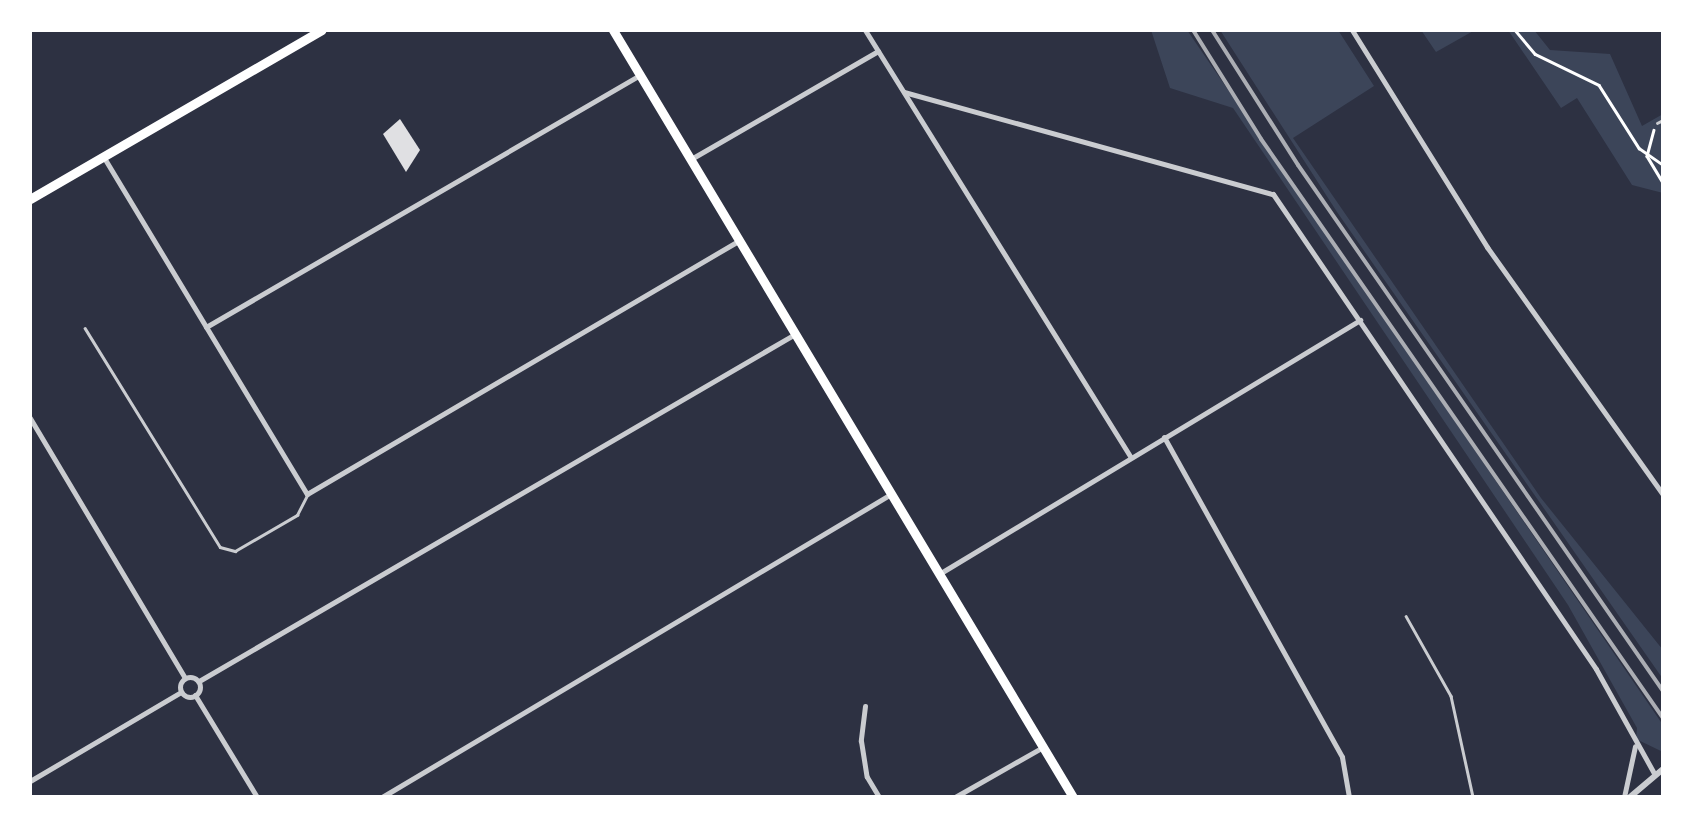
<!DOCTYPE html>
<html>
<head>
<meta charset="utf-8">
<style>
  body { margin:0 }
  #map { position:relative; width:1693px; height:827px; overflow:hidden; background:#2d3142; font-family:Raleway,sans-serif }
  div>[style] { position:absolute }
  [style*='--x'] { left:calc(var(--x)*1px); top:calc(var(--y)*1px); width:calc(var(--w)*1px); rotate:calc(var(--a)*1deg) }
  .green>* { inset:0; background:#3c4559 }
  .building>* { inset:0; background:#e0e0e3 }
  .path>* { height:2.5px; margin:-1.25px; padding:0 1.25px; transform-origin:1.25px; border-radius:1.25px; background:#fff }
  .service>* { height:2.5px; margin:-1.25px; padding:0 1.25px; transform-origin:1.25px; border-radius:1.25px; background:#caccd0 }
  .minor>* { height:5px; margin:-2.5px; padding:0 2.5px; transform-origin:2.5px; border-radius:2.5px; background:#caccd0 }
  .minor>.ring { margin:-2.5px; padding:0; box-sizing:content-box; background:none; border:5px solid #caccd0; border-radius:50% }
  .tertiary>* { height:6px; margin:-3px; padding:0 3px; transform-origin:3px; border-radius:3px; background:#caccd0 }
  .primary>* { height:9px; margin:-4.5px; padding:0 4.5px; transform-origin:4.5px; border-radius:4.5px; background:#fff }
  .rail>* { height:4px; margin:-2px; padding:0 2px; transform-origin:2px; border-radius:2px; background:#abadb3 }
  span { translate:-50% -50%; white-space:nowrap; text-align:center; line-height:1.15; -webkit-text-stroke:9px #fff; paint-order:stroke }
  .frame { position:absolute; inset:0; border:32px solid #fff; pointer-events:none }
</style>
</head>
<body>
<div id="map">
  <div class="green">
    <i style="clip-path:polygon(1151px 30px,1187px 30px,1663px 725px,1663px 752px,1636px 739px,1637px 728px,1568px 605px,1233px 108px,1170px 88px)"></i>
    <i style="clip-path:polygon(1220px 30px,1338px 30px,1374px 86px,1293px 138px,1541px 498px,1663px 650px,1663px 679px,1337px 212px)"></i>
    <i style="clip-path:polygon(1421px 30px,1475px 30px,1436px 52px)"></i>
    <i style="clip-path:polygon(1508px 30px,1534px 30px,1550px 50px,1610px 54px,1642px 126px,1663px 114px,1663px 193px,1632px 185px,1577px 98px,1561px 108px)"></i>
  </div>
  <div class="building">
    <i style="clip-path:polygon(400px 119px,420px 150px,406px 172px,383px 134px)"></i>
  </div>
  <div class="path">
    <i style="--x:1515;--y:30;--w:31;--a:50"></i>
    <i style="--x:1535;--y:54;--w:71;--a:25.8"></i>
    <i style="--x:1599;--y:85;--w:75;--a:57.6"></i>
    <i style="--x:1639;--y:148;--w:29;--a:35"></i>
    <i style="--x:1654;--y:130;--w:27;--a:105"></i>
    <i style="--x:1647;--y:156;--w:31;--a:59"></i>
  </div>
  <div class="service">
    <i style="--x:1657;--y:123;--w:7;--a:-27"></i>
    <i style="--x:85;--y:328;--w:257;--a:58.3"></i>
    <i style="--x:220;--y:547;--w:16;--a:15"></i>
    <i style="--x:235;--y:551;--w:72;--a:-30.1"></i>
    <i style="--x:297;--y:515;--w:22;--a:-63"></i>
    <i style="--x:1406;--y:616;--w:92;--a:60.6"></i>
    <i style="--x:1451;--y:696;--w:103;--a:77.7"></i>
  </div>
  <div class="minor">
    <i style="--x:865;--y:30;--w:502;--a:58.12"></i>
    <i style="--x:1352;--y:30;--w:256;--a:58.1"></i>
    <i style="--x:1487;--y:247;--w:304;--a:54.6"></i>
    <i style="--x:904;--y:92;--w:383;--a:15.5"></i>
    <i style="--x:1273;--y:194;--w:574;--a:55.78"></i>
    <i style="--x:1596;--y:669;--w:121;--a:60.9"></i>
    <i style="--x:103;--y:156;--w:395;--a:58.9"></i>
    <i style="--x:307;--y:494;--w:502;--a:-30.4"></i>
    <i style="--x:691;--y:159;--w:216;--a:-30"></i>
    <i style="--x:206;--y:327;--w:502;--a:-30.14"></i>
    <i style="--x:30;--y:418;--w:303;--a:59.2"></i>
    <i style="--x:1164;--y:437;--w:366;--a:60.9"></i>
    <i style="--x:1342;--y:757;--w:41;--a:80.1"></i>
    <i style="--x:939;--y:574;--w:492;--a:-31.1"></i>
    <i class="ring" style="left:180px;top:677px;width:15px;height:15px"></i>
    <i style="--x:199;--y:681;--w:690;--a:-30.21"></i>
    <i style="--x:195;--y:695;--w:119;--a:58.7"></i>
    <i style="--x:865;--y:706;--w:35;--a:97"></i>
    <i style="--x:861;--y:741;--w:36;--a:81"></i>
    <i style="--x:867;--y:777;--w:23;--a:59"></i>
    <i style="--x:30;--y:781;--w:175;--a:-30.5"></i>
    <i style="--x:382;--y:797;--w:592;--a:-30.76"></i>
    <i style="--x:955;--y:797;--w:101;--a:-29.6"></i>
    <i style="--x:1624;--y:797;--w:52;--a:-77.8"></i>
  </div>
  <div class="tertiary">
    <i style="--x:1630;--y:797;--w:43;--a:-40.3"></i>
  </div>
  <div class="primary">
    <i style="--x:613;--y:30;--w:894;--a:59.05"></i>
    <i style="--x:30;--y:199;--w:337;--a:-30.1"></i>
  </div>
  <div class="rail">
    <i style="--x:1193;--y:30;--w:128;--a:58"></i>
    <i style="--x:1261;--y:139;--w:705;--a:55.23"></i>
    <i style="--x:1212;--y:30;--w:160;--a:57.5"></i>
    <i style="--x:1298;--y:165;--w:640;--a:55.24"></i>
  </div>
  <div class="frame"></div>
</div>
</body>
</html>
